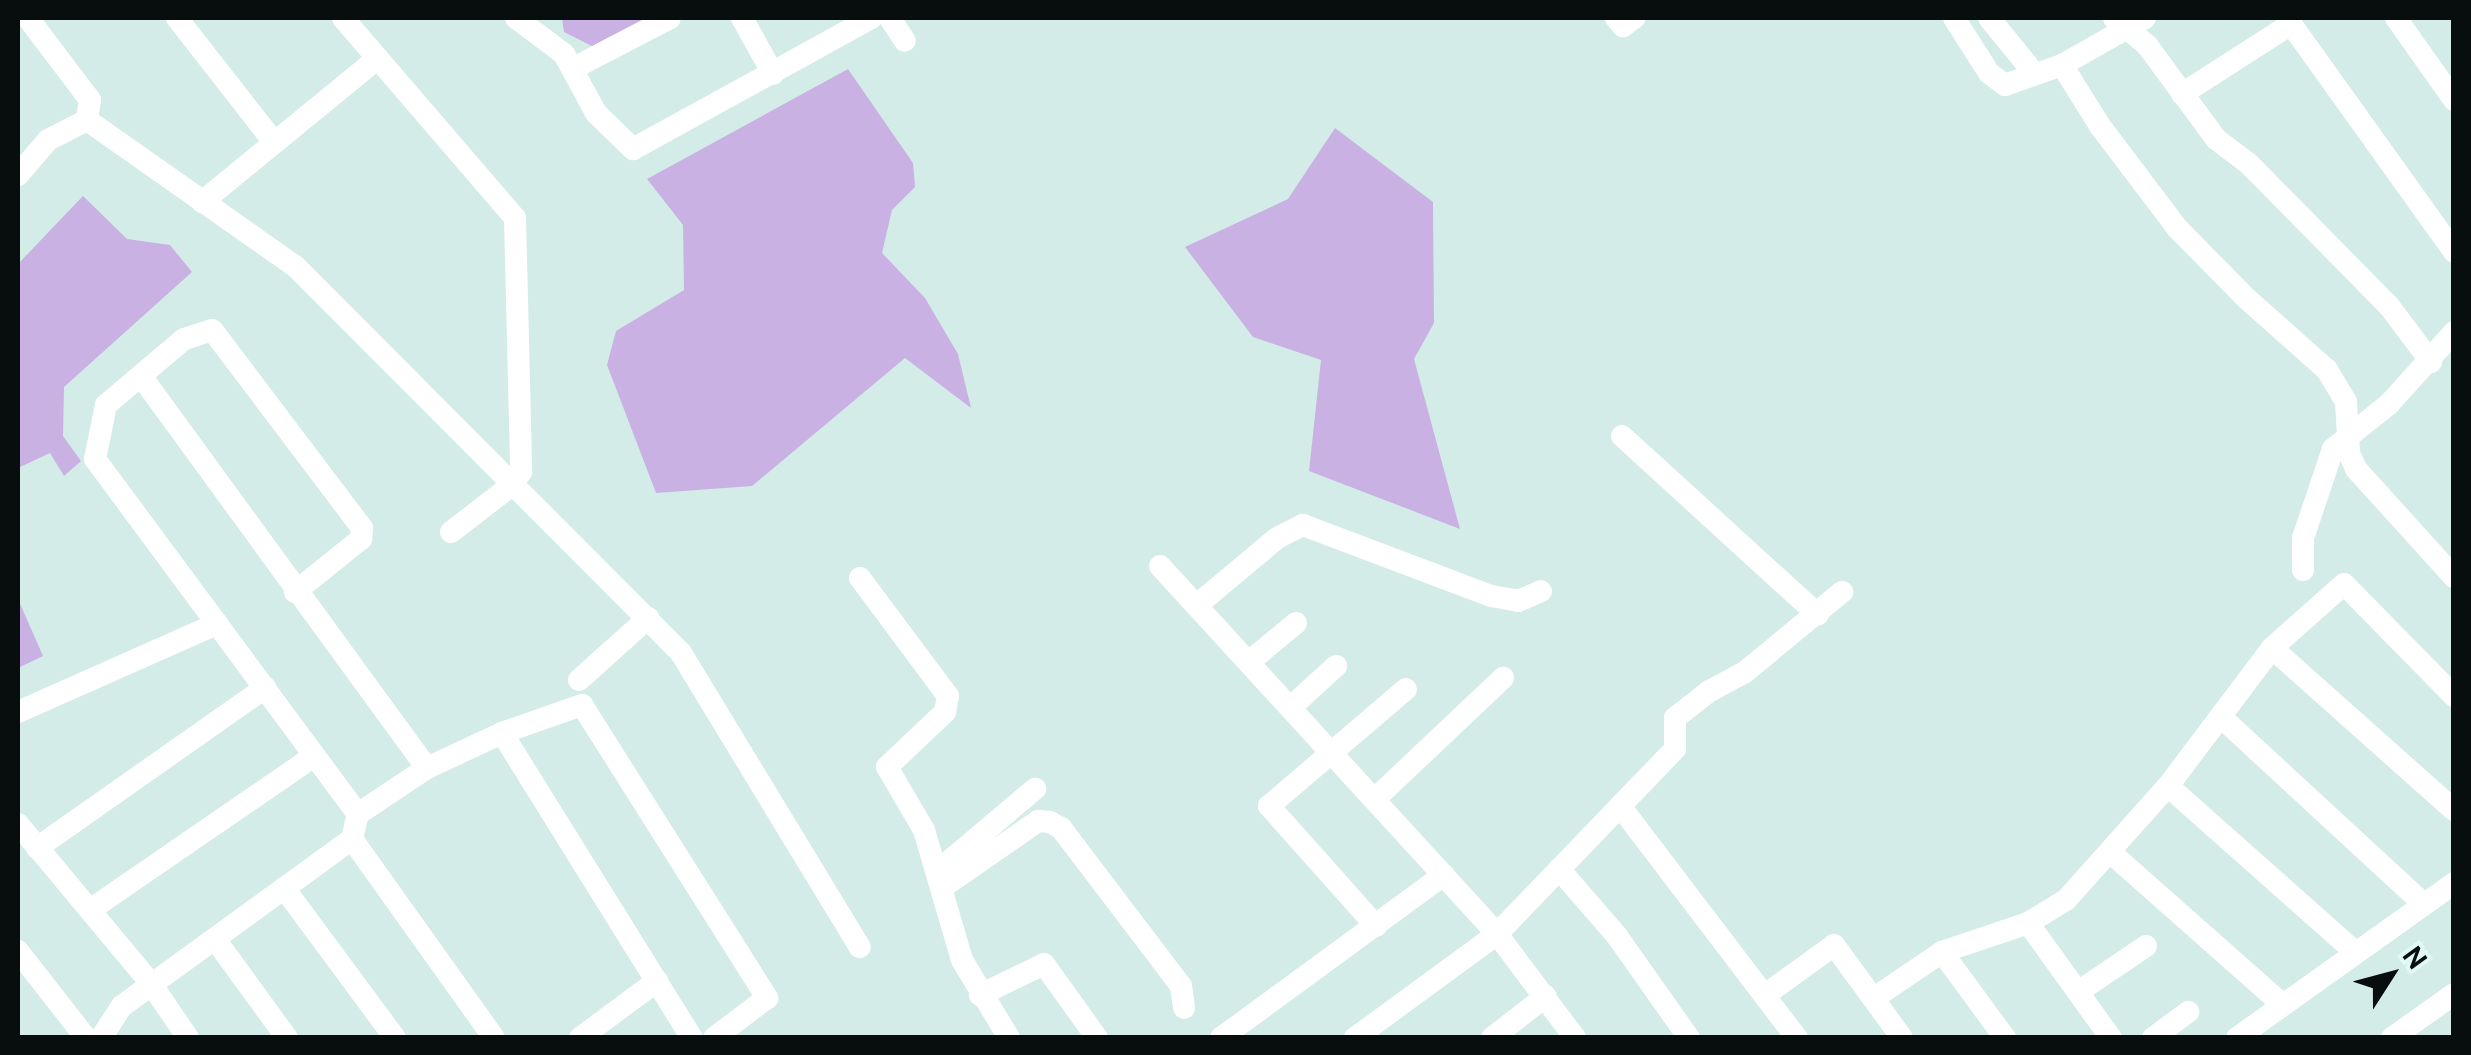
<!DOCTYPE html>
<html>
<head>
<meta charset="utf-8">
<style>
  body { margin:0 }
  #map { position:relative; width:2471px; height:1055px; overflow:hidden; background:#d4ece8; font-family:Cabin,sans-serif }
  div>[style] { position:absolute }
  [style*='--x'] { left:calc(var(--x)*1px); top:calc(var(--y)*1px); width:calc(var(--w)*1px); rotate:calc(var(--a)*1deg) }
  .green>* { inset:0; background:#c9b1e3 }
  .street>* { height:22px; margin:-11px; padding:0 11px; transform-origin:11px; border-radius:11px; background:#fff }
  span { translate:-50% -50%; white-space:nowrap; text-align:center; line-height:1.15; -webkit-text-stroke:8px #e1f9f5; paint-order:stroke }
  .frame { position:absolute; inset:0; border:20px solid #070e0d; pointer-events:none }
  .north { position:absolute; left:2341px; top:925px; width:100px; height:100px; -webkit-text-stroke:8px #e1f9f5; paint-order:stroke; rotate:54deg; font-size:28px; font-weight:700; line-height:40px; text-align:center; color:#070e0d }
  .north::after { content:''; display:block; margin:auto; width:35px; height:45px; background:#070e0d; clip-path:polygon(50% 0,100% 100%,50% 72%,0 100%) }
</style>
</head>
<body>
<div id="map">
  <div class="green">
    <i style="clip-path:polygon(562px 18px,646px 18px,592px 46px,564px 32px)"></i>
    <i style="clip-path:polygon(848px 69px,913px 163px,915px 187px,892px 210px,882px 253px,925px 298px,958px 354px,971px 408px,905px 358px,752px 486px,656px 493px,607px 365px,616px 331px,684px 290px,683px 225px,647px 179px)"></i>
    <i style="clip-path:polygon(1335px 128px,1433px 202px,1434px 323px,1414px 359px,1460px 529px,1309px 471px,1321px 360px,1253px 337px,1185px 247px,1288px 199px)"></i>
    <i style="clip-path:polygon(83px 196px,127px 239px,170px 245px,192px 272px,64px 387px,63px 436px,81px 461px,64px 476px,50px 453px,18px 468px,18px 264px)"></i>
    <i style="clip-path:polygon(18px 599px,43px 656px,18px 668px)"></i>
  </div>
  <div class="street">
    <i style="--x:28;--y:18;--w:103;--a:52.9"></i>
    <i style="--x:90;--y:100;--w:20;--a:99"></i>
    <i style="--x:177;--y:18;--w:157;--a:52"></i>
    <i style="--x:343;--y:18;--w:264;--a:49.3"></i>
    <i style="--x:515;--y:218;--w:254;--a:88.6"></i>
    <i style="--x:521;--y:472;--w:16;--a:125"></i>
    <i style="--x:512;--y:485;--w:77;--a:142.4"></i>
    <i style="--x:516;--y:18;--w:60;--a:36.9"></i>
    <i style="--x:564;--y:54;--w:67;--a:61.5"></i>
    <i style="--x:596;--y:113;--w:52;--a:44.2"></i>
    <i style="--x:633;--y:149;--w:272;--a:-28.8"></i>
    <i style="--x:742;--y:18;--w:64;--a:61"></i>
    <i style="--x:890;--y:18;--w:27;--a:57"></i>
    <i style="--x:1616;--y:18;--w:11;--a:49"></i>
    <i style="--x:1623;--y:26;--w:14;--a:-36"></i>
    <i style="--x:1954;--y:18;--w:65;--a:57.5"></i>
    <i style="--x:1989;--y:73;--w:20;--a:37"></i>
    <i style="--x:2005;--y:85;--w:60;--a:-19.3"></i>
    <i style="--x:2062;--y:65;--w:95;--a:-29.5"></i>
    <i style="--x:1989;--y:18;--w:71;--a:50.7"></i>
    <i style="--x:2114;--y:18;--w:43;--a:39.3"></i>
    <i style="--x:2147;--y:45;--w:117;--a:53.7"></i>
    <i style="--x:2216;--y:139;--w:41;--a:37.1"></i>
    <i style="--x:2249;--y:164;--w:199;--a:45.4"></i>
    <i style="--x:2389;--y:306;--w:70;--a:53.1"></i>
    <i style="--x:2396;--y:18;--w:100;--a:54.7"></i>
    <i style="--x:2062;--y:65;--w:72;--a:58.1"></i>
    <i style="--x:2100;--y:126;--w:129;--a:52.9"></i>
    <i style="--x:2178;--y:229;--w:97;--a:45.4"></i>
    <i style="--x:2246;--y:298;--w:108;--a:41.6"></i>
    <i style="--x:2327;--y:370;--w:37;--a:59"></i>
    <i style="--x:2346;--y:402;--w:51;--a:86.6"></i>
    <i style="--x:2349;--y:453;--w:17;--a:66"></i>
    <i style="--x:2356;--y:469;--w:146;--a:47.8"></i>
    <i style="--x:574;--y:68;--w:108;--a:-27.5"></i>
    <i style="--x:2182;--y:94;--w:130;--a:-32.7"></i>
    <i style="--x:2291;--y:24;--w:280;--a:54.4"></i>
    <i style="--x:87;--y:120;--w:256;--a:35.1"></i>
    <i style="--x:296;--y:267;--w:545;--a:45.07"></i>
    <i style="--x:681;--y:653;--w:344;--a:58.7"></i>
    <i style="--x:18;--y:175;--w:46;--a:-49.4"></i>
    <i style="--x:48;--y:140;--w:44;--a:-27.1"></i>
    <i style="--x:202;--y:202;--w:227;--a:-39.3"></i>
    <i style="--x:141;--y:376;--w:485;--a:53.9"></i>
    <i style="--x:1622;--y:436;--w:265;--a:42.4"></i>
    <i style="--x:1160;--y:566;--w:499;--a:47.5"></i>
    <i style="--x:1497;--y:934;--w:130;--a:53.1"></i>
    <i style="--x:2303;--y:570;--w:32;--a:-90"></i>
    <i style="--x:2303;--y:538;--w:94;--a:-71.4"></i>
    <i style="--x:2333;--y:449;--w:72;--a:-38.8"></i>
    <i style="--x:2389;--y:404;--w:97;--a:-47.9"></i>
    <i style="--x:860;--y:578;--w:147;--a:53.3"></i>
    <i style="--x:948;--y:696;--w:16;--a:101"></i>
    <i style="--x:945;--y:712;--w:80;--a:136.5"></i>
    <i style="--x:887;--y:767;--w:73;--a:59.6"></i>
    <i style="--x:924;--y:830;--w:135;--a:73.7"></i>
    <i style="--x:962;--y:960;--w:91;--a:58.9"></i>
    <i style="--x:295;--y:592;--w:85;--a:-38.8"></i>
    <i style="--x:361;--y:539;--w:11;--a:-85"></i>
    <i style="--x:362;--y:528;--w:248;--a:-127.1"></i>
    <i style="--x:212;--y:330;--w:29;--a:162"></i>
    <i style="--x:184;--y:339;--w:102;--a:139.8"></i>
    <i style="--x:106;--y:405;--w:55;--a:101.5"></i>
    <i style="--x:95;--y:459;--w:442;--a:53.5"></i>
    <i style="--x:1197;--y:605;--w:104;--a:-39.9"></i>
    <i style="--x:1277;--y:538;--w:29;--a:-27"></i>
    <i style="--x:1303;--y:525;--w:201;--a:20.7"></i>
    <i style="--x:1491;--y:596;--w:27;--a:10"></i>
    <i style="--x:1518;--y:601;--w:25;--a:-23"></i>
    <i style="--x:2272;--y:648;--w:244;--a:41.7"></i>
    <i style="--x:1249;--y:662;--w:61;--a:-39.7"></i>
    <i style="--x:579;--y:680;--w:93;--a:-41.9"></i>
    <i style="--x:1291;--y:707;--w:61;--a:-42.3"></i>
    <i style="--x:18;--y:712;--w:218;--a:-23.9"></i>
    <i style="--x:2221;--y:717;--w:276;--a:42.7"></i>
    <i style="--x:502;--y:733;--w:359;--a:58.1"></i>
    <i style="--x:2168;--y:786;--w:251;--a:41.6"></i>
    <i style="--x:1376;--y:798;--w:175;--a:-43.4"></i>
    <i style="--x:1620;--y:806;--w:292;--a:52.7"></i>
    <i style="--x:18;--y:824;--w:209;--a:50.2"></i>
    <i style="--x:152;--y:985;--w:64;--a:55.8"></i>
    <i style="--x:352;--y:839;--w:244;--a:54.5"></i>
    <i style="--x:37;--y:848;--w:279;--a:-35.1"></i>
    <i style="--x:2110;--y:852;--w:231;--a:41.5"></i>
    <i style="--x:1559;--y:869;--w:89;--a:49.1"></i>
    <i style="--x:1617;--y:936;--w:125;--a:54.8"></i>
    <i style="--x:939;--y:870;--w:126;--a:-40.2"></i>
    <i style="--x:943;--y:887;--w:116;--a:-34.8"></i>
    <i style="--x:1038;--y:821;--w:12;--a:5"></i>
    <i style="--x:1050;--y:822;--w:13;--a:29"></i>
    <i style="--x:1061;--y:828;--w:198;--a:52.8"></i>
    <i style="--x:1181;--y:986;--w:22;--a:82"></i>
    <i style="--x:284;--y:888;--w:187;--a:53.5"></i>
    <i style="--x:90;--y:910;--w:272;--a:-34.5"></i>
    <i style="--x:2028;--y:923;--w:142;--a:54.2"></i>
    <i style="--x:1376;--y:926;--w:161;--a:-131.7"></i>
    <i style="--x:1269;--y:806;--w:180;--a:-40.5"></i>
    <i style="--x:215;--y:939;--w:122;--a:54"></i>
    <i style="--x:18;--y:951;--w:110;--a:52"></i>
    <i style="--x:1942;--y:952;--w:107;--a:53.8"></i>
    <i style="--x:2078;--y:992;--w:82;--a:-34.1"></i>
    <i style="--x:980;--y:995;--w:71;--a:-25.8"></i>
    <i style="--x:1044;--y:964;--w:91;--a:54.4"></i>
    <i style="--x:1765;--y:995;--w:85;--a:-35.9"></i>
    <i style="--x:1834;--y:945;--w:115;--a:53.8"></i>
    <i style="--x:1874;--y:998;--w:82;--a:-34.1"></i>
    <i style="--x:1942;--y:952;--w:91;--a:-18.6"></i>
    <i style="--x:2028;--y:923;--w:44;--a:-31.2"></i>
    <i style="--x:2066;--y:900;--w:153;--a:-48.2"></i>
    <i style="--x:2168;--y:786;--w:173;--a:-53"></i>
    <i style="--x:2272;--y:648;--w:96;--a:-41.6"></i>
    <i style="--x:2344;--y:584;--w:157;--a:45.5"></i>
    <i style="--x:101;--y:1038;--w:38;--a:-57"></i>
    <i style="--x:122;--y:1006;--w:284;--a:-36"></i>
    <i style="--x:352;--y:839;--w:26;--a:-77"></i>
    <i style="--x:358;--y:814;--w:83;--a:-33.7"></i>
    <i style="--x:427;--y:768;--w:83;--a:-25"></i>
    <i style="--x:502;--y:733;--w:85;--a:-19.3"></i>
    <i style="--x:582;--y:705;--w:347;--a:57.7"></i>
    <i style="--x:767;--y:998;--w:66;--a:143"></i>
    <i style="--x:580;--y:1038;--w:96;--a:-36.5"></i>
    <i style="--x:1221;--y:1038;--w:276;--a:-36.2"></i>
    <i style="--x:1355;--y:1038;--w:176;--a:-36.2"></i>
    <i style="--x:1497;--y:934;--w:257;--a:-46.1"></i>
    <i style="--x:1675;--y:749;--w:31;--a:-90"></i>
    <i style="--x:1675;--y:718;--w:42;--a:-38.2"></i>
    <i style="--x:1708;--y:692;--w:42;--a:-28.4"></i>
    <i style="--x:1745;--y:672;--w:126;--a:-39.5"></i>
    <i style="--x:1492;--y:1038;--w:68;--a:-37.9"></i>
    <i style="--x:2153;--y:1038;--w:44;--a:-36.6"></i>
    <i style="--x:2237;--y:1038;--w:267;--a:-35.5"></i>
    <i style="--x:2392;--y:1038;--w:76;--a:-35.4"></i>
  </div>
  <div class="frame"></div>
  <div class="north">N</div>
</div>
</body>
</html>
